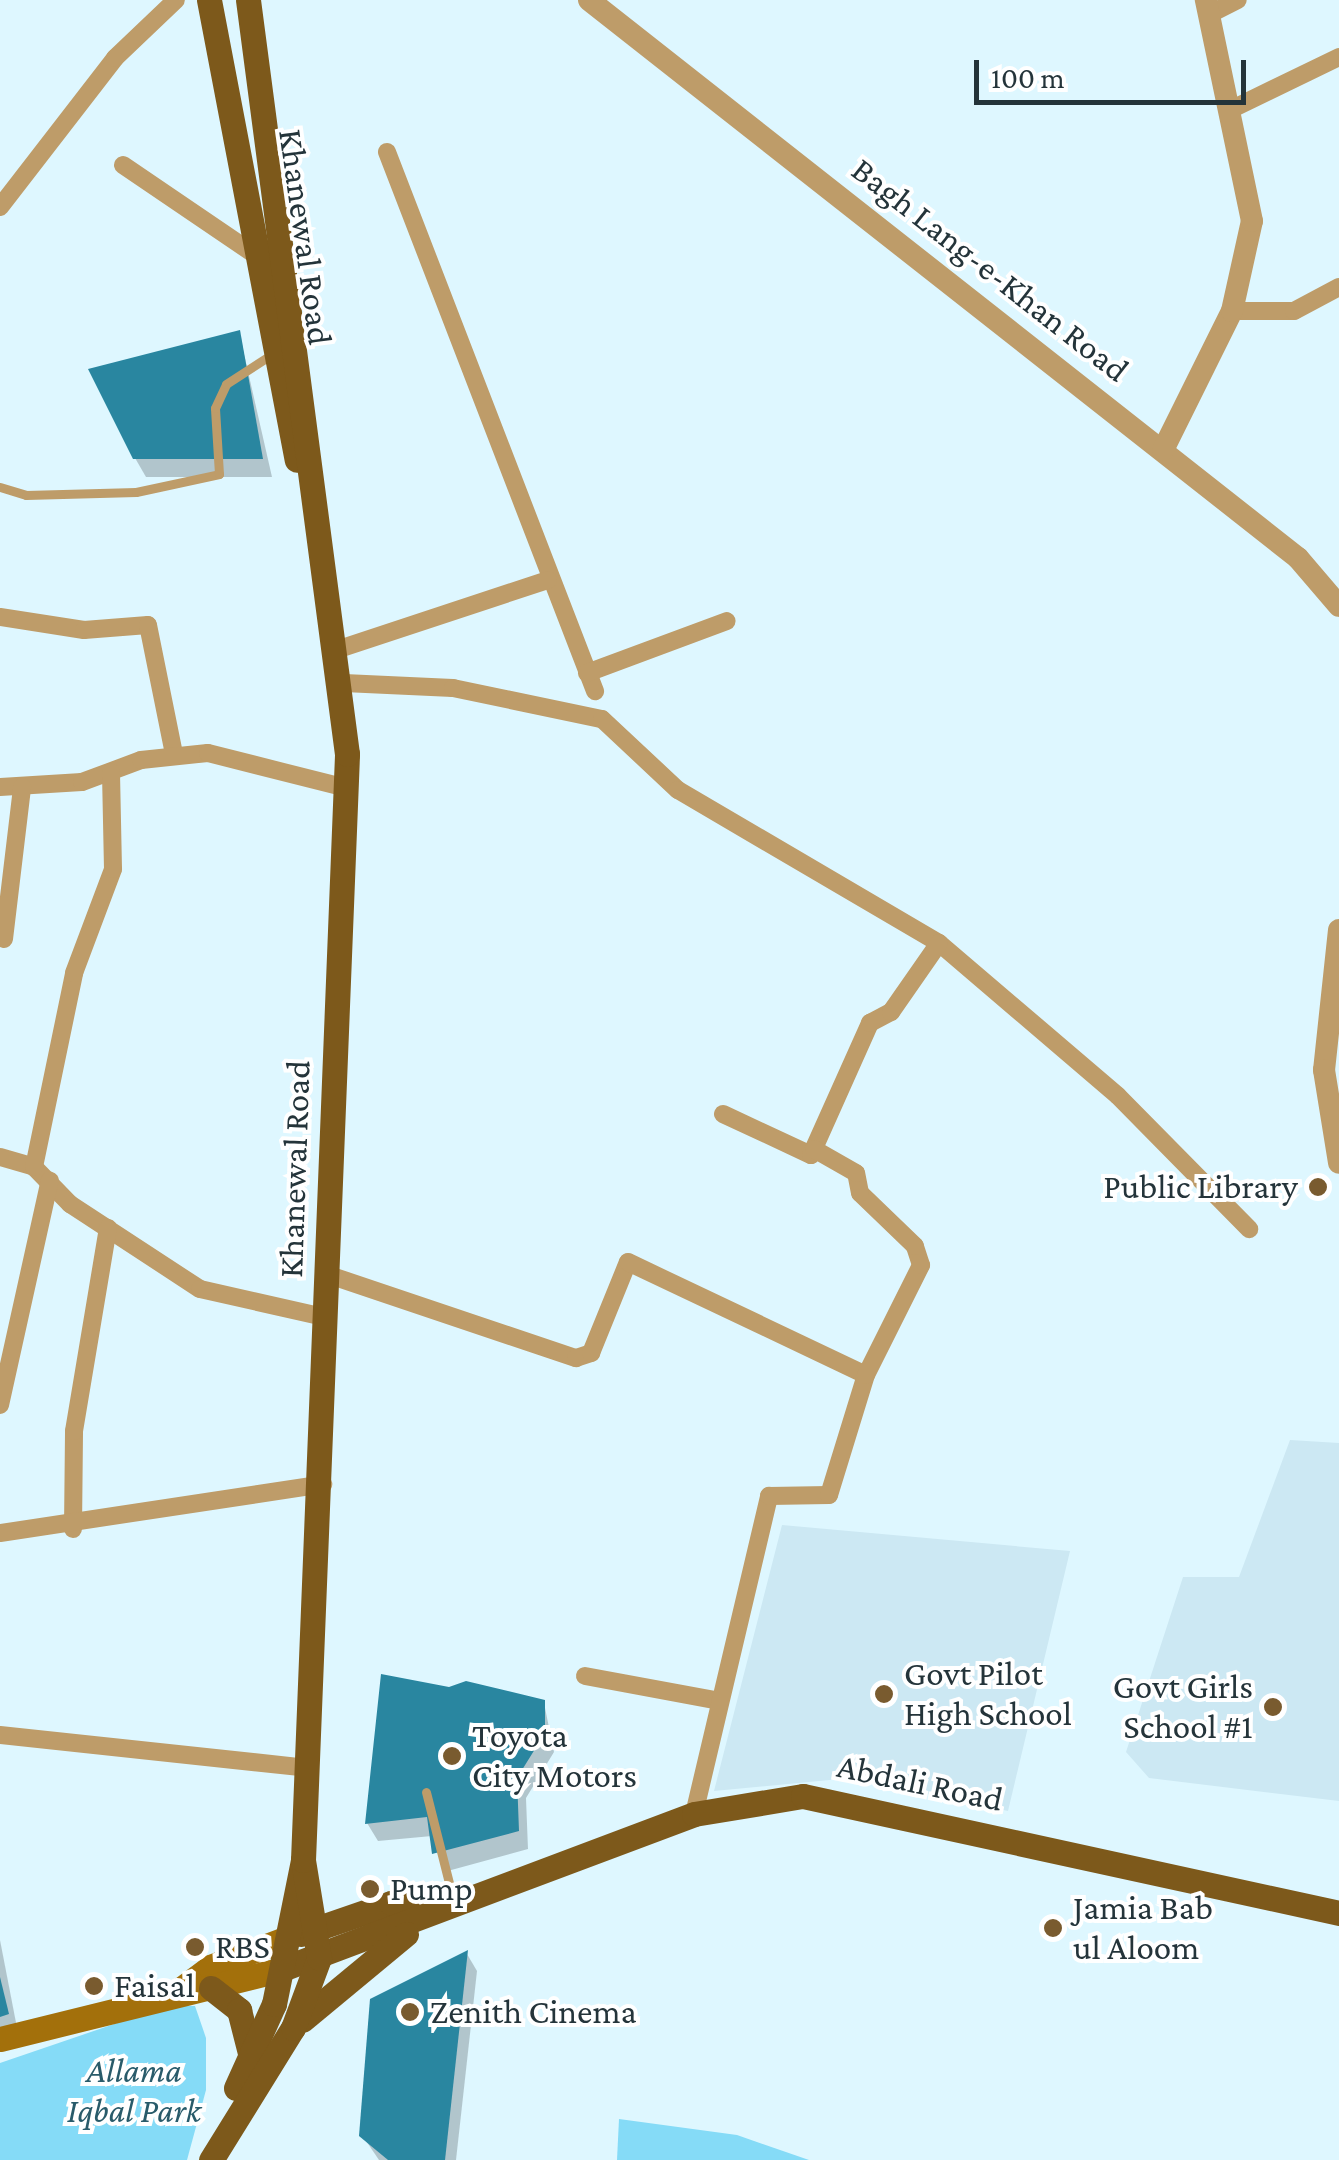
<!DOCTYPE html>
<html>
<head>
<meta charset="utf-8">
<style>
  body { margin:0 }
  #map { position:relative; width:1339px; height:2160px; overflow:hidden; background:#def7ff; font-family:"Crimson Pro",serif }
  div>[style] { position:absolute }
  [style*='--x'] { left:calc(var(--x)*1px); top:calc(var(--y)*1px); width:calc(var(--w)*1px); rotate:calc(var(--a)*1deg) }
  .built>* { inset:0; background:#cce8f3 }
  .green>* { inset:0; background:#85dbf7 }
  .shadow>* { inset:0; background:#0003 }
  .building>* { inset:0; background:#2986a0 }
  .service>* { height:9px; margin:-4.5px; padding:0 4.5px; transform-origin:4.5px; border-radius:4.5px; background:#be9c69 }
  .minor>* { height:18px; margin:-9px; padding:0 9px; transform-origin:9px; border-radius:9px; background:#be9c69 }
  .tertiary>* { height:22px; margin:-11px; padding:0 11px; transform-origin:11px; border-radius:11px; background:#be9c69 }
  .secondary>* { height:25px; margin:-12.5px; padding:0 12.5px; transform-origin:12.5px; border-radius:12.5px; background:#a3700b }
  .primary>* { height:25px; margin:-12.5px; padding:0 12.5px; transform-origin:12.5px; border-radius:12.5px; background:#7d591b }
  .dots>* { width:28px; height:28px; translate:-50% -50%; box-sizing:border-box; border:5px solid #fff; border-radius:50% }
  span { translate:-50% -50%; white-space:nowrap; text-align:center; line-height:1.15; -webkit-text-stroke:8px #fff; paint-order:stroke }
  .street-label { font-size:35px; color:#24343a }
  .poi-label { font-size:35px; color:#24343a }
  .right { translate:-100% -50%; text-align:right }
  .left { translate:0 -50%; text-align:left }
  .park-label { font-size:35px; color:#295b6a; font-style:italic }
  .scale { position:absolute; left:974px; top:60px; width:272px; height:45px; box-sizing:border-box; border:5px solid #24343a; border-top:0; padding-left:12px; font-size:30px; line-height:35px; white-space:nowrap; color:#24343a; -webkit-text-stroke:8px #fff; paint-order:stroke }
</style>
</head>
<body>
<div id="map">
  <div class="built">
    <i style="clip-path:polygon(1290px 1440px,1339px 1443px,1339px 1801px,1149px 1778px,1126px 1752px,1183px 1577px,1239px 1577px)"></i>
    <i style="clip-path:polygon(782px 1525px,1070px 1551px,1008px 1811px,850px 1778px,714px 1791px)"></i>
  </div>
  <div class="green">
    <i style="clip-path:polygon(167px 2006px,195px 2006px,206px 2038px,206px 2090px,187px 2160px,0 2160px,0 2063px)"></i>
    <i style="clip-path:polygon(619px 2119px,737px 2135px,809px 2160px,617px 2160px)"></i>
  </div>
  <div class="shadow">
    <i style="clip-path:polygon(239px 332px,272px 477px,146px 477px,135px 458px)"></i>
    <i style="clip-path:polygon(544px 1703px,554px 1752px,526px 1798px,528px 1849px,444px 1872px,432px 1836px,378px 1841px,367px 1823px)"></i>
    <i style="clip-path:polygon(0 1940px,18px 2033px,0 2038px)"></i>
    <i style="clip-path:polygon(467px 1954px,477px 1971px,456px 2160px,379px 2160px,362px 2135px)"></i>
  </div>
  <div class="building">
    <i style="clip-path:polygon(240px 330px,263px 459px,133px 459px,88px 369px)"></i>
    <i style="clip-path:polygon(381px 1674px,449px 1687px,466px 1681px,545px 1700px,545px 1733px,517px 1778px,519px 1831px,432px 1854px,427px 1817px,365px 1824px)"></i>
    <i style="clip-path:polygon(468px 1950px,445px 2160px,388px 2160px,359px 2136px,370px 1999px)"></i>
    <i style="clip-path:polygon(0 1977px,9px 2014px,0 2017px)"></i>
  </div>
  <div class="service">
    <i style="--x:0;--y:487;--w:27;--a:17"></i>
    <i style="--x:26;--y:495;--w:110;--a:-1.6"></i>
    <i style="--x:136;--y:492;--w:85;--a:-12.2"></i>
    <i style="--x:219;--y:474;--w:66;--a:-93.5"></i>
    <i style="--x:215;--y:408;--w:26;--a:-65"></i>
    <i style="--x:226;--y:384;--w:57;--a:-32.9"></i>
    <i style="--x:426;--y:1792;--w:110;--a:75.8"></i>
  </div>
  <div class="minor">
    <i style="--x:1210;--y:14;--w:31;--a:-27"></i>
    <i style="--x:1232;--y:109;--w:119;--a:-25.9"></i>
    <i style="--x:387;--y:152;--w:578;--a:68.9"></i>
    <i style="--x:123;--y:165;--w:162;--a:34.2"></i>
    <i style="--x:0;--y:207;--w:188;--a:-52.3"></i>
    <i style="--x:115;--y:58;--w:84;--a:-43.6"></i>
    <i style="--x:1232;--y:311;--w:62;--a:0"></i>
    <i style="--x:1294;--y:311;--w:51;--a:-28.1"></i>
    <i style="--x:0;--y:617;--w:85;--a:8.8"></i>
    <i style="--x:84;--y:630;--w:64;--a:-4.5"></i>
    <i style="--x:148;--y:625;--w:132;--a:78.6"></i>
    <i style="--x:339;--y:649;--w:220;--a:-18.3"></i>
    <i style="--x:587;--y:673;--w:149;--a:-20.4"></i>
    <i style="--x:344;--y:683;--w:109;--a:2.6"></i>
    <i style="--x:453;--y:688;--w:152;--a:11.8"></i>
    <i style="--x:602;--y:719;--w:104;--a:43.1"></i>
    <i style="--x:678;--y:790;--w:303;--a:30.4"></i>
    <i style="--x:939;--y:943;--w:235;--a:40.5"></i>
    <i style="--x:1118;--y:1096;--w:187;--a:45.4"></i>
    <i style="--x:0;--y:787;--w:82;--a:-3.5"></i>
    <i style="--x:82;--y:782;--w:63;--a:-20.4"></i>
    <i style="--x:141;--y:760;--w:67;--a:-6"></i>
    <i style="--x:208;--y:753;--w:142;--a:14.2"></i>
    <i style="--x:4;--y:939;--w:153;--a:-83.2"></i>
    <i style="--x:723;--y:1114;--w:97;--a:25"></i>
    <i style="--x:811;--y:1155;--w:145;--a:-65.9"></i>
    <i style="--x:870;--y:1023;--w:24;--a:-28"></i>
    <i style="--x:891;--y:1012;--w:84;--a:-55.2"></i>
    <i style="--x:0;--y:1157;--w:35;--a:16"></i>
    <i style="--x:34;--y:1167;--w:52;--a:45.8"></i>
    <i style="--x:70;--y:1204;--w:155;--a:33.2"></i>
    <i style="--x:200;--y:1289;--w:127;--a:12.7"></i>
    <i style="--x:34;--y:1167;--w:198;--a:-78.3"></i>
    <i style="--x:74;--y:973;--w:111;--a:-69.4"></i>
    <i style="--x:113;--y:869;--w:97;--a:-91.2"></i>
    <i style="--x:326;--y:1274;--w:264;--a:18.6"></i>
    <i style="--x:576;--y:1358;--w:16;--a:-18"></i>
    <i style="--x:591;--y:1353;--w:98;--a:-67.9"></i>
    <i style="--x:628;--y:1262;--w:263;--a:25.4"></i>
    <i style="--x:0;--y:1405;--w:230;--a:-77.5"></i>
    <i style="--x:73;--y:1529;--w:98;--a:-89.4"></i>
    <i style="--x:74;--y:1431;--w:206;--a:-80.5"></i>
    <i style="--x:0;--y:1533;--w:327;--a:-8.6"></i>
    <i style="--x:585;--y:1676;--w:131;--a:10.5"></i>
    <i style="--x:0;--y:1735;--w:309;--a:6.1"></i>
    <i style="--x:694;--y:1814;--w:327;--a:-76.7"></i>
    <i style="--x:769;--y:1496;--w:60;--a:-1"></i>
    <i style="--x:829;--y:1495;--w:126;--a:-72.9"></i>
    <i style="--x:866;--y:1375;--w:123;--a:-63.4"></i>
    <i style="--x:921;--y:1265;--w:20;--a:-108"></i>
    <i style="--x:915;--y:1246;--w:76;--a:-136.1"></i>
    <i style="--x:860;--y:1193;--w:20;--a:-101"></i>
    <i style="--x:856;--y:1173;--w:48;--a:-150.3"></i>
  </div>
  <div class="tertiary">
    <i style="--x:589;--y:0;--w:902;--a:38.2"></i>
    <i style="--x:1298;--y:558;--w:63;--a:49.5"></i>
    <i style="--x:1163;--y:450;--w:155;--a:-63.6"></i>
    <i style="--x:1232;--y:311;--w:92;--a:-77.5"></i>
    <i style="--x:1252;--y:221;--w:226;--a:-101.8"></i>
    <i style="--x:1339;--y:930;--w:141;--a:96.1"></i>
    <i style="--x:1324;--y:1070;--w:94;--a:80.8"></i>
  </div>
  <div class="secondary">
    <i style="--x:180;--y:1990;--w:38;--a:-37"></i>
    <i style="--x:210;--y:1967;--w:80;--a:-20.5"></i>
    <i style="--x:0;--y:2039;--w:291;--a:-13.9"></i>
  </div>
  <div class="primary">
    <i style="--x:209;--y:0;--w:468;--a:79.2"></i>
    <i style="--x:301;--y:1934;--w:95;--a:-19"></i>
    <i style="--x:391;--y:1903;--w:44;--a:3.9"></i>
    <i style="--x:282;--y:1969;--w:440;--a:-20.6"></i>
    <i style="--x:694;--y:1814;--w:110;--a:-9.4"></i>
    <i style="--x:803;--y:1796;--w:549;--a:12.31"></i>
    <i style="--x:211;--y:1988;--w:36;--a:38"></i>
    <i style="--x:239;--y:2010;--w:49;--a:75.7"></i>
    <i style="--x:302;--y:2020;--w:135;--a:-39.6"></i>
    <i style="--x:236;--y:2088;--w:92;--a:-65.7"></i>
    <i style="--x:274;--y:2004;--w:147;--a:-78.6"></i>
    <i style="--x:211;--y:2160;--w:155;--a:-58.2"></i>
    <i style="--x:293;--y:2028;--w:75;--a:-69.6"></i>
    <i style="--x:319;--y:1958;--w:99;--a:-99.3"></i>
    <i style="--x:303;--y:1860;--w:1107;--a:-87.72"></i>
    <i style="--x:347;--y:754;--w:760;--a:-97.48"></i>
  </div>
  <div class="dots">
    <i style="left:1318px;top:1187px;background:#795b2f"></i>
    <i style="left:884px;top:1694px;background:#795b2f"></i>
    <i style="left:1273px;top:1707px;background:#795b2f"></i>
    <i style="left:452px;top:1756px;background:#795b2f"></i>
    <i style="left:370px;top:1889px;background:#795b2f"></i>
    <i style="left:1053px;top:1928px;background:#795b2f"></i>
    <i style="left:195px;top:1947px;background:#795b2f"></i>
    <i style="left:94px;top:1986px;background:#795b2f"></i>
    <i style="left:410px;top:2012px;background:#795b2f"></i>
  </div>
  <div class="street-label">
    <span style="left:305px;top:237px;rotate:82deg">Khanewal Road</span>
    <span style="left:990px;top:270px;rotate:38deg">Bagh Lang-e-Khan Road</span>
    <span style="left:295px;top:1169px;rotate:-88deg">Khanewal Road</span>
    <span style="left:920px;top:1783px;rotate:12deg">Abdali Road</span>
  </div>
  <div class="poi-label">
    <span class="right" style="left:1298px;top:1187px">Public Library</span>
    <span class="left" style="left:904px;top:1694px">Govt Pilot<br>High School</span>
    <span class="right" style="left:1253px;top:1707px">Govt Girls<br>School #1</span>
    <span class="left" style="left:472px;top:1756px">Toyota<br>City Motors</span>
    <span class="left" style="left:390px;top:1889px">Pump</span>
    <span class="left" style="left:1073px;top:1928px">Jamia Bab<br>ul Aloom</span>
    <span class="left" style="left:215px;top:1947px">RBS</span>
    <span class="left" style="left:114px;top:1986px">Faisal</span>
    <span class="left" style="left:430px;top:2012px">Zenith Cinema</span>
  </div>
  <div class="park-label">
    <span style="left:134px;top:2091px">Allama<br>Iqbal Park</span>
  </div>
  <div class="scale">100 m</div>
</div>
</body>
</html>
